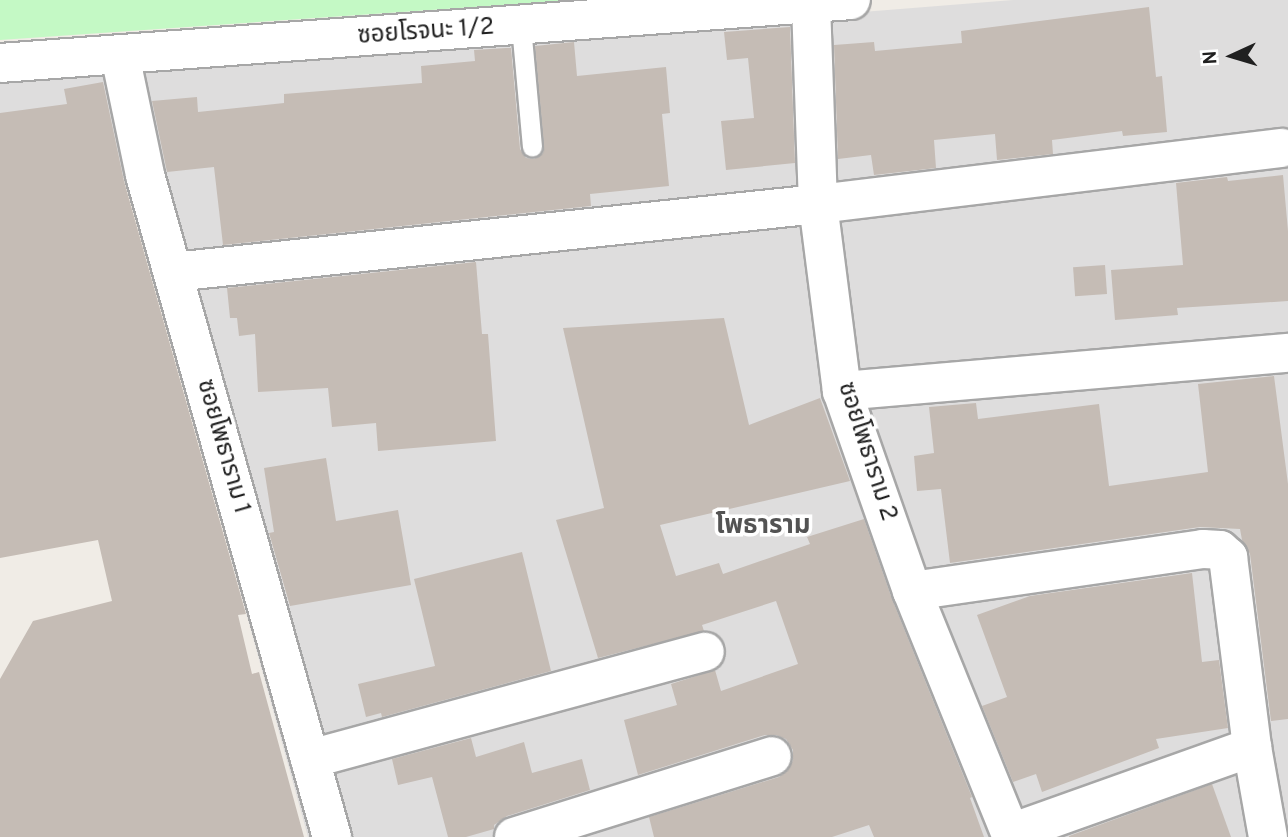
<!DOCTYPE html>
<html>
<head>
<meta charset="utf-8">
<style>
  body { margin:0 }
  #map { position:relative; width:1288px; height:837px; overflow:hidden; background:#f0ece6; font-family:Overpass,"Noto Sans Thai",sans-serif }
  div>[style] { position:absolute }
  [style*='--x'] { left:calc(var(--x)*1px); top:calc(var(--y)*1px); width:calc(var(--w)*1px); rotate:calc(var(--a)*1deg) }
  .residential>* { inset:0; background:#dedddd }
  .park>* { inset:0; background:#c4f9c5 }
  .building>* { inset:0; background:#c5bcb5; transform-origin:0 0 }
  .roads { filter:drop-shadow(2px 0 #a7a7a7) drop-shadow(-2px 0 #a7a7a7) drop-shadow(0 2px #a7a7a7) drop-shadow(0 -2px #a7a7a7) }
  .service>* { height:19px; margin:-9.5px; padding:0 9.5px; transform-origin:9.5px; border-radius:9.5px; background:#fff }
  .minor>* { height:38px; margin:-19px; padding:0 19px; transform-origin:19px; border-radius:19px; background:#fff }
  span { translate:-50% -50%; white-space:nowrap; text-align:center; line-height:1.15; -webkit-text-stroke:7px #fff; paint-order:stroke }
  .street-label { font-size:24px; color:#202020 }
  .neighbourhood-label { font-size:26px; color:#535353; font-weight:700 }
  .north { position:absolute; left:1197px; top:21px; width:70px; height:70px; -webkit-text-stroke:5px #fff; paint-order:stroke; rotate:266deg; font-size:19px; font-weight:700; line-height:28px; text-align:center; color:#202020 }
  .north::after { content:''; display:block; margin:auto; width:24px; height:32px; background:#202020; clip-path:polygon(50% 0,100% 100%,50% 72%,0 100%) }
</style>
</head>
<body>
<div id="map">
  <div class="residential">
    <i style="clip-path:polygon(1013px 0,1288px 0,1288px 837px,308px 837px,126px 178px,0 189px,0 81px)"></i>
  </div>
  <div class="park">
    <i style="clip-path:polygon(0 0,576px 0,0 40px)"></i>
  </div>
  <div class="building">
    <i style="clip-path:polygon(1149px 7px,1156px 77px,1162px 76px,1167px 132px,1123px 136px,1122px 131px,1052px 140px,1053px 154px,997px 160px,995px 134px,934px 140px,936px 168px,874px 175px,871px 155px,838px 159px,834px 45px,874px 42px,875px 51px,962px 43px,961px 31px)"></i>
    <i style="clip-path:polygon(790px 27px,795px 163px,726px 170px,721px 121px,754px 118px,748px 58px,727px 60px,724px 32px)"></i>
    <i style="clip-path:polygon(574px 42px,577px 76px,666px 67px,670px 113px,662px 114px,669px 186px,590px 194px,591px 206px,223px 245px,214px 167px,167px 172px,152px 101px,197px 97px,198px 112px,284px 103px,284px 94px,422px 83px,421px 66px,475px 61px,474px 50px,506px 48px,511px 48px,520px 149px,526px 158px,534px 159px,543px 153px,544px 146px,535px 46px)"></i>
    <i style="clip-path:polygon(103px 82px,124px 181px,246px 614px,238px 615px,252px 674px,259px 672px,304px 837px,0 837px,0 679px,33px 621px,112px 601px,98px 540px,0 558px,0 113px,67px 104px,64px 89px)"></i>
    <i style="clip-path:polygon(1283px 175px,1288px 231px,1288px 301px,1177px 308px,1178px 315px,1115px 320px,1111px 270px,1183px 265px,1176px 183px,1227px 177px,1228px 181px)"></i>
    <i style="clip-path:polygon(476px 262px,482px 334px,488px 334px,496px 441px,378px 451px,376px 423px,332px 427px,328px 388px,258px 392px,255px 334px,239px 336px,237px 318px,230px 318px,227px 288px)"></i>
    <i style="left:1105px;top:265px;width:29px;height:32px;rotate:86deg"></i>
    <i style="clip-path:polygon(724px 318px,749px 425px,820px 398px,850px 481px,660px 525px,676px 576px,719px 563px,723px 574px,810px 544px,807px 537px,864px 519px,892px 599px,972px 797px,970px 798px,984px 837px,874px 837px,869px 825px,832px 837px,654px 837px,649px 817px,779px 777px,788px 770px,793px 760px,793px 750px,786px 739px,776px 735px,765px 735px,638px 775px,624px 720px,677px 705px,671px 684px,715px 670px,721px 691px,798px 664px,776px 601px,702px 625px,704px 631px,598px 658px,556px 520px,604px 508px,563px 328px)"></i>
    <i style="clip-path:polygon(1274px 376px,1288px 484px,1288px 719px,1271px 721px,1250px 554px,1242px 540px,1240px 529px,1200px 527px,950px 563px,941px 489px,917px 491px,914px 456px,934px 453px,929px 407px,976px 403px,978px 419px,1099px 404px,1109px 486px,1208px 472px,1198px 384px)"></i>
    <i style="clip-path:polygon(326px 458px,336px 521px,398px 510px,411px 585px,290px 606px,269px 533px,274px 532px,264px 468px)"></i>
    <i style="clip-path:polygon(522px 552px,551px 671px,382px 717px,381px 713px,366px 717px,358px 684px,435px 666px,414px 579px)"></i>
    <i style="clip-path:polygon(1192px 573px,1202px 662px,1219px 660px,1228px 728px,1156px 739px,1159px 748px,1042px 792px,1036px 774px,1013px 782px,982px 706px,1007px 697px,977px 615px,1030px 596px)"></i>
    <i style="clip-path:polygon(471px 738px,476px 757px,524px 742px,532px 773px,582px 759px,590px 790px,507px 816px,494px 825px,494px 829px,466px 837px,448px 837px,432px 777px,398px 785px,392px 759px)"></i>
    <i style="clip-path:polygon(1212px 784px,1231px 837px,1069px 837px,1069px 836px)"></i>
  </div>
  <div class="roads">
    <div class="service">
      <i style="--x:521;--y:26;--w:121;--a:84.8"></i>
    </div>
    <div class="minor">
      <i style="--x:811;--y:4;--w:200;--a:88"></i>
      <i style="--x:818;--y:204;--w:189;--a:82.7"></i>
      <i style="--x:842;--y:391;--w:212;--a:70.7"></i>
      <i style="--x:912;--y:591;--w:266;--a:67.9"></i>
      <i style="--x:120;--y:55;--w:123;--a:78.2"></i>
      <i style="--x:145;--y:175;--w:688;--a:74.23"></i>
      <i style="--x:0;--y:63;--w:853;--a:-4.23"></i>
      <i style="--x:173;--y:272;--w:649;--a:-6.02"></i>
      <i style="--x:818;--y:204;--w:467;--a:-6.9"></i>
      <i style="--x:842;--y:391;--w:448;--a:-4.9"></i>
      <i style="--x:912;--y:591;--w:294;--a:-8.2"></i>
      <i style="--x:1203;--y:549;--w:17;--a:3"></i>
      <i style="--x:1220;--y:550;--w:11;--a:41"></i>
      <i style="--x:1228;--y:557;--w:192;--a:82.8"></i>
      <i style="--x:1252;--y:747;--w:91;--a:79.9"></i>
      <i style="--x:310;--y:759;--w:409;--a:-15.2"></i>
      <i style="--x:1011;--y:833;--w:256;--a:-19.6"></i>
      <i style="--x:514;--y:837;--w:270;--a:-17.4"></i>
    </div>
  </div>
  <div class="street-label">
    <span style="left:426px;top:33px;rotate:-4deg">ซอยโรจนะ 1/2</span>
    <span style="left:222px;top:447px;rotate:74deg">ซอยโพธาราม 1</span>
    <span style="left:866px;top:452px;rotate:72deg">ซอยโพธาราม 2</span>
  </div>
  <div class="neighbourhood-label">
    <span style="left:763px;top:527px">โพธาราม</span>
  </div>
  <div class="north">N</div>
</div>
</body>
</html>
